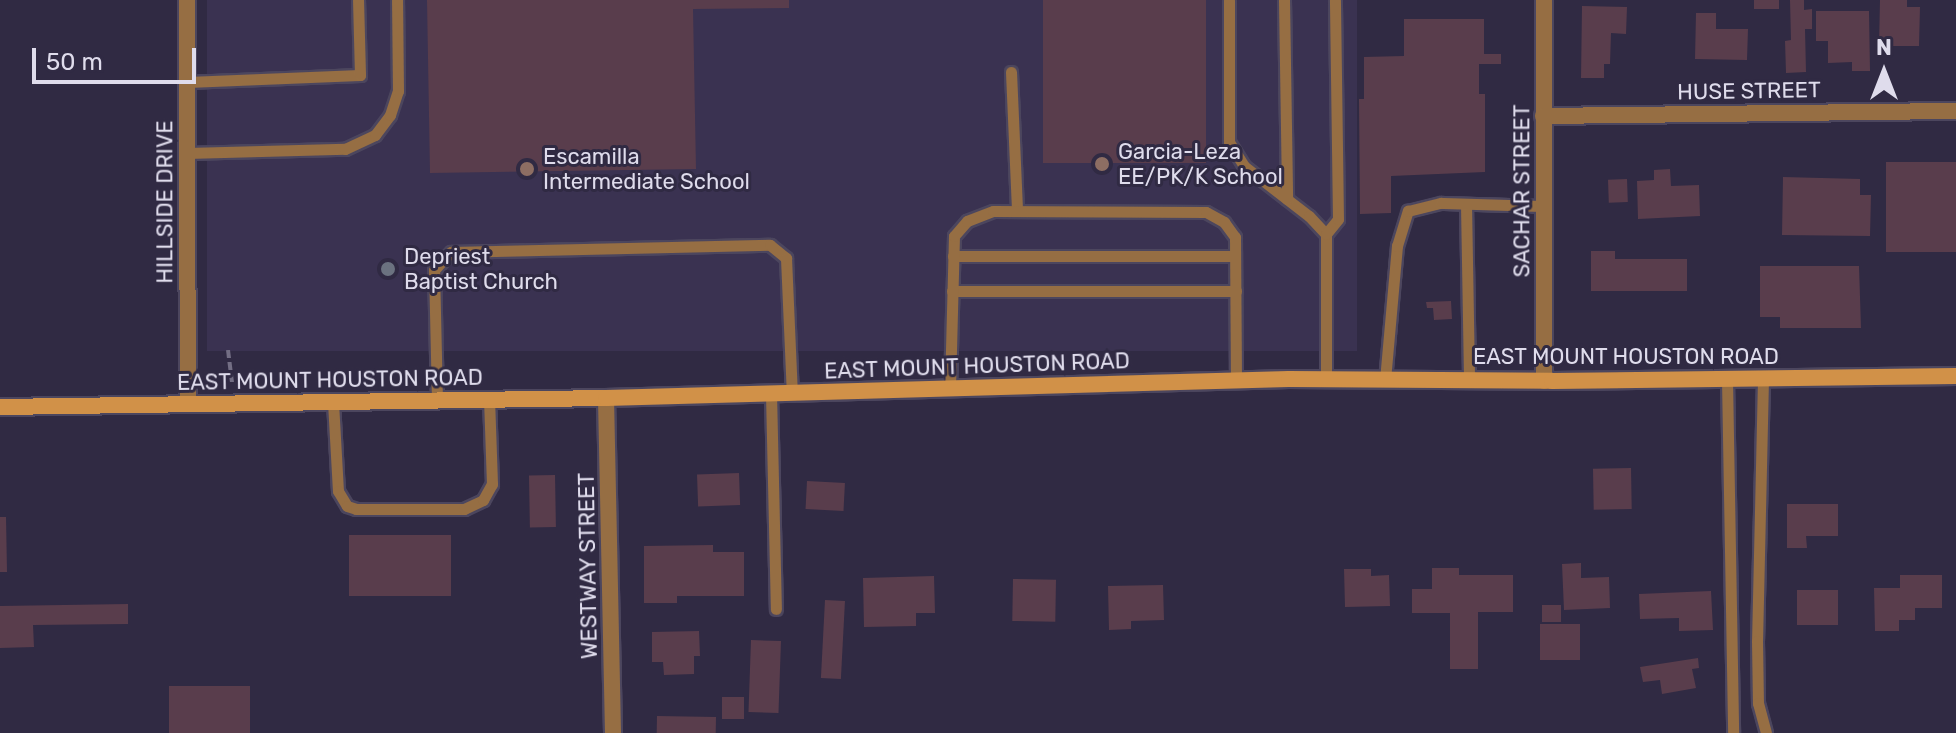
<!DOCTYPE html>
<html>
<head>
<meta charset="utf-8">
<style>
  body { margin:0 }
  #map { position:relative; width:1956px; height:733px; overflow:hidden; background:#302a43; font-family:Rubik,sans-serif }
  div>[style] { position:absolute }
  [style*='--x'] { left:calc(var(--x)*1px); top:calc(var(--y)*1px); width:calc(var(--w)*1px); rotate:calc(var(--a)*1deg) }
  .built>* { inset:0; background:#3a3251; transform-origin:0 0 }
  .building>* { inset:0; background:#593d4c; transform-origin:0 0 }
  .path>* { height:4px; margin-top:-2px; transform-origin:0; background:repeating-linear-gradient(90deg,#736e84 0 8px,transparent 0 12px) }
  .roads { filter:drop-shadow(2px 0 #4c465e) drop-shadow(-2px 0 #4c465e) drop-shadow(0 2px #4c465e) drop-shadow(0 -2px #4c465e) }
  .service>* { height:11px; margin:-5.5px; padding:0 5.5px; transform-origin:5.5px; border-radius:5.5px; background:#966e43 }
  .minor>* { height:16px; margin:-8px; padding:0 8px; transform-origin:8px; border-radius:8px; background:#966e43 }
  .secondary>* { height:16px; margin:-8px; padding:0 8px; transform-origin:8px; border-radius:8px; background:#d19148 }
  .dots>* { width:22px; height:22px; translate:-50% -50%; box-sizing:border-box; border:4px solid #302a43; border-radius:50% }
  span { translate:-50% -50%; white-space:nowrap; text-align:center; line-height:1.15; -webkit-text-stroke:6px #302a43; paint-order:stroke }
  .street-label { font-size:22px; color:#dfdcec }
  .poi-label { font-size:22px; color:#dfdcec }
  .left { translate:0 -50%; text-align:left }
  .north { position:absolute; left:1844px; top:32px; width:80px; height:80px; -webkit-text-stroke:6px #302a43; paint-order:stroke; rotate:0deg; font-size:22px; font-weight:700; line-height:32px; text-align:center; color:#dfdcec }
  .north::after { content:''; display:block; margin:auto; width:28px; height:36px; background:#dfdcec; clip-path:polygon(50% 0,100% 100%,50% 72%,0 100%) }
  .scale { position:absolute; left:32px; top:48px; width:164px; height:36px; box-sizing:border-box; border:4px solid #dfdcec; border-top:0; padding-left:10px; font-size:24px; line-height:28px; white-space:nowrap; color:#dfdcec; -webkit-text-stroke:6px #302a43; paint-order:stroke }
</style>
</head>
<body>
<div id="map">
  <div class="built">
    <i style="left:207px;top:0;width:1150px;height:351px"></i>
  </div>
  <div class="building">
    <i style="clip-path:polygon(427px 0,789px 0,789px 8px,693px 9px,696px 169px,430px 173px)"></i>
    <i style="left:1043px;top:0;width:163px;height:163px"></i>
    <i style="left:1754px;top:0;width:25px;height:9px"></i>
    <i style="clip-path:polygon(1790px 0,1804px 0,1804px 10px,1812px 9px,1812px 29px,1805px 29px,1806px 72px,1786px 73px,1785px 41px,1791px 40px)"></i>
    <i style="clip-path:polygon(1880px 0,1907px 0,1907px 7px,1920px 7px,1919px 46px,1879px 46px)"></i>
    <i style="clip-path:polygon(1582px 6px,1627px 7px,1626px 34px,1611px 33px,1610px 64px,1604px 64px,1604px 78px,1581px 78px)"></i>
    <i style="clip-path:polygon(1816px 11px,1869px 11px,1870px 71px,1852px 71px,1852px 62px,1828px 63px,1828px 41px,1816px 41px)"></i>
    <i style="clip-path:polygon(1696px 13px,1716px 13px,1716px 29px,1748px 29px,1747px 60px,1695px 59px)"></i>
    <i style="clip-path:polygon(1404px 19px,1484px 19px,1484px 54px,1501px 54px,1501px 64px,1479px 64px,1479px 94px,1485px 94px,1485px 172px,1391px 176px,1391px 213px,1360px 214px,1359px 99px,1364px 99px,1364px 57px,1404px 56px)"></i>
    <i style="left:1886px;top:162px;width:70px;height:90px"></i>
    <i style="clip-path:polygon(1670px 169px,1671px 186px,1699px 185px,1700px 216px,1638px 219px,1637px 181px,1654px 180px,1654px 170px)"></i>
    <i style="clip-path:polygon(1783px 177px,1860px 179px,1860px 195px,1871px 195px,1870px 236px,1782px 235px)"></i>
    <i style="left:1627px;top:179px;width:23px;height:19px;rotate:88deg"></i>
    <i style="clip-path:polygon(1591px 251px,1615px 251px,1615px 259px,1687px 259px,1687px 291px,1591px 291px)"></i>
    <i style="clip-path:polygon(1760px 266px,1859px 266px,1861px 328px,1780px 328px,1780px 317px,1760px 317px)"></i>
    <i style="clip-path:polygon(1451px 301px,1452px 319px,1434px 320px,1433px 308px,1427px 308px,1426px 302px)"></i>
    <i style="left:1631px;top:468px;width:41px;height:38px;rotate:89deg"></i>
    <i style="left:739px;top:473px;width:32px;height:42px;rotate:88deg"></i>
    <i style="left:555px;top:475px;width:52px;height:26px;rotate:89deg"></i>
    <i style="left:807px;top:481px;width:38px;height:28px;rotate:3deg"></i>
    <i style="clip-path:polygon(1787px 504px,1838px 504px,1838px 536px,1806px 536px,1807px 548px,1787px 548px)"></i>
    <i style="clip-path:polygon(0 517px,6px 517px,7px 572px,0 572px)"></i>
    <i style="left:451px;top:535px;width:61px;height:102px;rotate:90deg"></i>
    <i style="clip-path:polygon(713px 545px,713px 552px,744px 552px,744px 596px,677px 596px,677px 603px,644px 603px,644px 546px)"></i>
    <i style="clip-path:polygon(1581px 563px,1581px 578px,1609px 577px,1610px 608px,1564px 610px,1562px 564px)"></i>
    <i style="clip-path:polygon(1432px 568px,1459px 568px,1459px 575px,1513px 575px,1513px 612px,1478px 612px,1478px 669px,1450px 669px,1450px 613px,1412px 613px,1412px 589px,1432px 589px)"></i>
    <i style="clip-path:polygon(1344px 569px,1371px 569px,1371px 576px,1389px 575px,1390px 606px,1345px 607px)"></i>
    <i style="clip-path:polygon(1900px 575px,1942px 575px,1942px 608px,1915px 608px,1915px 620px,1899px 620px,1899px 631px,1875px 631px,1874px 588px,1900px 588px)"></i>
    <i style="clip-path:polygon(934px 576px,935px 613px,916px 613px,916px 626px,864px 627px,863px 578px)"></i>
    <i style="left:1013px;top:579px;width:43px;height:42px;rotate:1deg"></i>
    <i style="clip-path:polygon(1163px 585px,1164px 620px,1131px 621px,1131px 629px,1109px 630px,1108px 586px)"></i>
    <i style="left:1797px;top:590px;width:41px;height:35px"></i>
    <i style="clip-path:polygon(1711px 591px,1713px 630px,1679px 631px,1679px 618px,1640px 619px,1639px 594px)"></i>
    <i style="left:825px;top:600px;width:20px;height:78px;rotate:3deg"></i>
    <i style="clip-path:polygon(128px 604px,128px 624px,33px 625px,34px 647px,0 648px,0 606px)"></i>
    <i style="left:1542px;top:605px;width:19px;height:17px"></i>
    <i style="left:1540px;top:624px;width:40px;height:36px"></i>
    <i style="clip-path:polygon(699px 631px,700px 656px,694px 656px,694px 674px,664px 675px,663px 662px,652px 662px,652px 632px)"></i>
    <i style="left:751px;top:640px;width:30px;height:72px;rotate:2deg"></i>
    <i style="clip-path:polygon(1698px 658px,1699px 668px,1692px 669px,1696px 688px,1662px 694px,1660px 680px,1643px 682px,1640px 667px)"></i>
    <i style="left:250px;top:686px;width:47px;height:81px;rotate:90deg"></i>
    <i style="left:722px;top:697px;width:22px;height:22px"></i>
    <i style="left:657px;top:716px;width:59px;height:17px;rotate:1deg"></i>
  </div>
  <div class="path">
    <i style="--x:228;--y:350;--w:35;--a:83"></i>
  </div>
  <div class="roads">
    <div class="service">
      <i style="--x:1229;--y:0;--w:142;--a:90"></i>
      <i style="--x:1229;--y:142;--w:28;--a:58"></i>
      <i style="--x:1244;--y:166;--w:82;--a:37.6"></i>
      <i style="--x:1309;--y:216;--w:25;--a:47"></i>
      <i style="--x:1284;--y:0;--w:199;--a:89.1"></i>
      <i style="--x:1011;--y:72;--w:139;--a:87.5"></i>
      <i style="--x:187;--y:82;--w:173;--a:-2.3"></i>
      <i style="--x:360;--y:75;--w:75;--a:-91.5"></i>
      <i style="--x:187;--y:153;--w:158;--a:-1.5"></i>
      <i style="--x:345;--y:149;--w:33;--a:-25"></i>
      <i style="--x:375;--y:135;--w:25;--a:-53"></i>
      <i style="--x:390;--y:115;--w:25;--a:-72"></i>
      <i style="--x:398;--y:91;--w:91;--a:-90.6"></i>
      <i style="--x:1466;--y:204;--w:176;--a:89"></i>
      <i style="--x:953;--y:256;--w:282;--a:0"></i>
      <i style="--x:952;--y:291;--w:284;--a:0"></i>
      <i style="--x:1326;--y:379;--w:145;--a:-90"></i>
      <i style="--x:1326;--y:234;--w:19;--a:-51"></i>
      <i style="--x:1338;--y:219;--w:219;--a:-90.8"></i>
      <i style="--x:1727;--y:379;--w:354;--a:89"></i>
      <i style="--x:1763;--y:379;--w:262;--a:91.3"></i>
      <i style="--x:1757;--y:641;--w:62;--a:89.1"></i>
      <i style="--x:1758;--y:703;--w:31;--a:75"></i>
      <i style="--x:1385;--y:380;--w:135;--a:-84.9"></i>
      <i style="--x:1397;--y:246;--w:37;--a:-73"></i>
      <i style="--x:1408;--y:211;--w:34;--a:-14"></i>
      <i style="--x:1441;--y:203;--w:103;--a:1.7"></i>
      <i style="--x:950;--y:388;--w:152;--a:-88.5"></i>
      <i style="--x:954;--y:236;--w:20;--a:-49"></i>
      <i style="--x:967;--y:221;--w:28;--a:-21"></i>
      <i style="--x:993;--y:211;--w:213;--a:0.3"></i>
      <i style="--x:1206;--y:212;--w:21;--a:29"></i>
      <i style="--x:1224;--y:222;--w:19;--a:54"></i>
      <i style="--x:1235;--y:237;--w:143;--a:89.6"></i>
      <i style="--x:771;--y:393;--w:216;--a:88.7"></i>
      <i style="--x:437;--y:400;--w:130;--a:-91.3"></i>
      <i style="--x:434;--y:270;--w:25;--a:-47"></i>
      <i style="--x:451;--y:252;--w:319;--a:-1.3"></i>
      <i style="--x:770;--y:245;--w:21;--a:39"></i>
      <i style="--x:786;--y:258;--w:135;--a:87.5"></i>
      <i style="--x:333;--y:402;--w:89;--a:86.8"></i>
      <i style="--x:338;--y:491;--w:17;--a:59"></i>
      <i style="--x:347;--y:506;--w:9;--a:18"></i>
      <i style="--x:356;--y:509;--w:108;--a:0"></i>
      <i style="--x:464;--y:509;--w:21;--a:-25"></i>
      <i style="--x:483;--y:500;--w:18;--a:-61"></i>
      <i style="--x:492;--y:484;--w:84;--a:-92"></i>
    </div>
    <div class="minor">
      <i style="--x:187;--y:0;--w:404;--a:89.9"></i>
      <i style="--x:1544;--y:0;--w:381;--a:90"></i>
      <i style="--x:1543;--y:116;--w:413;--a:-0.7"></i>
      <i style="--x:606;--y:398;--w:335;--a:88.8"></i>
    </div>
    <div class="secondary">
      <i style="--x:0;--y:407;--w:606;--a:-0.85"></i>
      <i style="--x:606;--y:398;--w:683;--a:-1.59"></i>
      <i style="--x:1289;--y:379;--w:263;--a:0.4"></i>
      <i style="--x:1552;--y:381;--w:404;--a:-0.7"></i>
    </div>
  </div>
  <div class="dots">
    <i style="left:1102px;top:164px;background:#8d6e63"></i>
    <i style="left:527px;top:169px;background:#8d6e63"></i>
    <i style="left:388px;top:269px;background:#6b7280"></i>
  </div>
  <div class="street-label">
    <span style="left:1749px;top:91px;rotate:-1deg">HUSE STREET</span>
    <span style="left:1522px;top:191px;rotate:-90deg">SACHAR STREET</span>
    <span style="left:165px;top:202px;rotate:-90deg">HILLSIDE DRIVE</span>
    <span style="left:1626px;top:357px">EAST MOUNT HOUSTON ROAD</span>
    <span style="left:977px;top:366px;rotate:-2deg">EAST MOUNT HOUSTON ROAD</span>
    <span style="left:330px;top:380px;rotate:-1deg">EAST MOUNT HOUSTON ROAD</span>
    <span style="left:588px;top:566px;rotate:-91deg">WESTWAY STREET</span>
  </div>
  <div class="poi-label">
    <span class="left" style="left:1118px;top:164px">Garcia-Leza<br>EE/PK/K School</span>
    <span class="left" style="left:543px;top:169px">Escamilla<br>Intermediate School</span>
    <span class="left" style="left:404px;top:269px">Depriest<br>Baptist Church</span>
  </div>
  <div class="north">N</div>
  <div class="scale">50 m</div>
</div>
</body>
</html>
